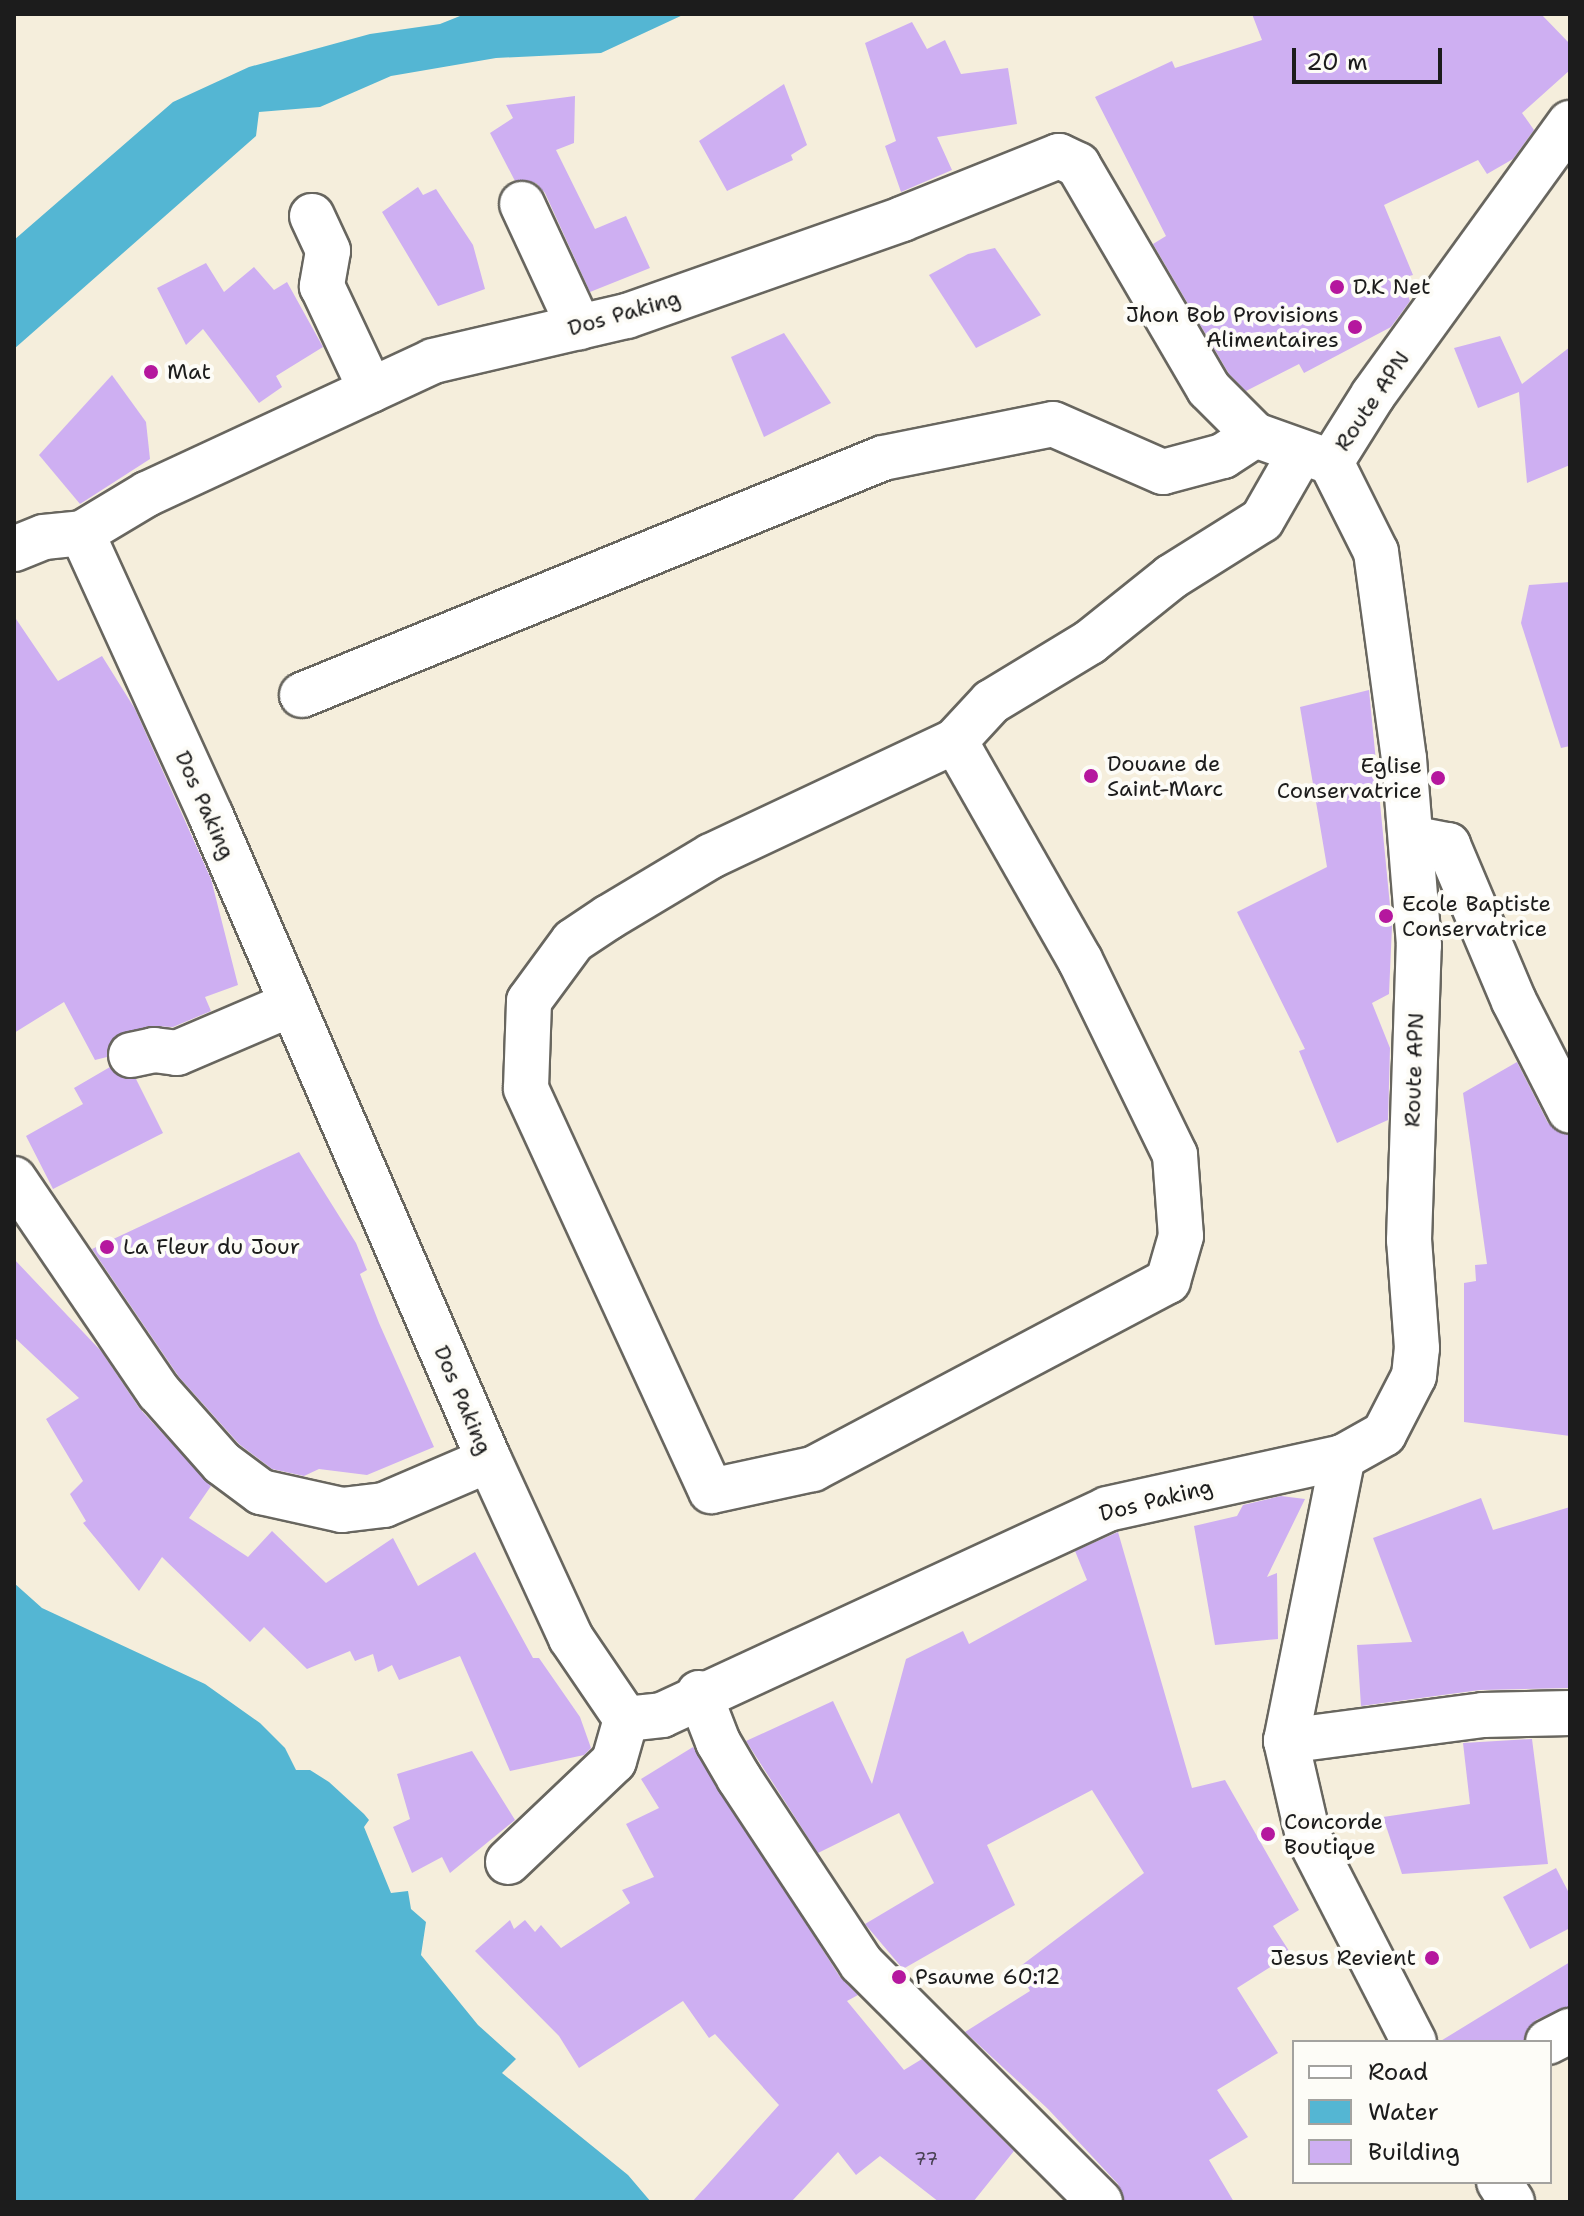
<!DOCTYPE html>
<html>
<head>
<meta charset="utf-8">
<style>
  body { margin:0 }
  #map { position:relative; width:1584px; height:2216px; overflow:hidden; background:#f5eedc; font-family:"Shantell Sans",sans-serif }
  div>[style] { position:absolute }
  [style*='--x'] { left:calc(var(--x)*1px); top:calc(var(--y)*1px); width:calc(var(--w)*1px); rotate:calc(var(--a)*1deg) }
  .water>* { inset:0; background:#54b6d3 }
  .building>* { inset:0; background:#ceaff2 }
  .roads { filter:drop-shadow(2px 0 #68665f) drop-shadow(-2px 0 #68665f) drop-shadow(0 2px #68665f) drop-shadow(0 -2px #68665f) }
  .minor>* { height:44px; margin:-22px; padding:0 22px; transform-origin:22px; border-radius:22px; background:#fff }
  .dots>* { width:22px; height:22px; translate:-50% -50%; box-sizing:border-box; border:4px solid #fdfcf7; border-radius:50% }
  span { translate:-50% -50%; white-space:nowrap; text-align:center; line-height:1.15; -webkit-text-stroke:8px #fdfcf7; paint-order:stroke }
  .number-label { font-size:18px; color:#484152 }
  .number-label span { -webkit-text-stroke-width:0 }
  .poi-label { font-size:22px; color:#1c1c1c }
  .left { translate:0 -50%; text-align:left }
  .right { translate:-100% -50%; text-align:right }
  .street-label { font-size:22px; color:#1c1c1c }
  .frame { position:absolute; inset:0; border:16px solid #1c1c1c; pointer-events:none }
  .legend { position:absolute; left:1292px; top:2040px; width:260px; height:144px; box-sizing:border-box; background:#fdfcf7; border:2px solid #a3a29f; margin:0; padding:10px 14px; list-style:none; font-size:24px; color:#1c1c1c }
  .legend li { display:flex; align-items:center; gap:16px; height:40px }
  .legend b { width:40px; border:2px solid #a3a29f }
  .scale { position:absolute; left:1292px; top:48px; width:150px; height:36px; box-sizing:border-box; border:4px solid #1c1c1c; border-top:0; padding-left:10px; font-size:24px; line-height:28px; white-space:nowrap; color:#1c1c1c; -webkit-text-stroke:6px #fdfcf7; paint-order:stroke }
</style>
</head>
<body>
<div id="map">
  <div class="water">
    <i style="clip-path:polygon(465px 14px,685px 14px,601px 53px,496px 58px,391px 76px,320px 107px,259px 112px,256px 136px,14px 349px,14px 240px,173px 102px,249px 67px,370px 34px,440px 24px)"></i>
    <i style="clip-path:polygon(14px 1583px,42px 1608px,205px 1684px,260px 1723px,285px 1748px,296px 1770px,310px 1770px,329px 1782px,364px 1814px,369px 1820px,364px 1827px,391px 1893px,408px 1891px,411px 1909px,426px 1922px,421px 1955px,478px 2025px,516px 2059px,502px 2073px,628px 2175px,651px 2202px,14px 2202px)"></i>
  </div>
  <div class="building">
    <i style="clip-path:polygon(1252px 14px,1541px 14px,1570px 44px,1570px 70px,1522px 113px,1534px 130px,1513px 159px,1487px 174px,1478px 160px,1384px 205px,1413px 275px,1401px 278px,1410px 301px,1391px 327px,1304px 373px,1299px 364px,1246px 391px,1229px 374px,1153px 244px,1166px 236px,1095px 97px,1172px 61px,1175px 68px,1262px 40px)"></i>
    <i style="clip-path:polygon(912px 22px,927px 49px,945px 40px,961px 74px,1008px 68px,1017px 124px,937px 137px,952px 170px,901px 192px,885px 146px,896px 141px,865px 43px)"></i>
    <i style="clip-path:polygon(784px 84px,807px 145px,791px 155px,793px 160px,727px 191px,699px 141px)"></i>
    <i style="clip-path:polygon(575px 96px,574px 143px,556px 150px,595px 229px,626px 216px,650px 268px,590px 292px,545px 193px,536px 183px,515px 181px,490px 133px,513px 118px,506px 105px)"></i>
    <i style="clip-path:polygon(418px 187px,423px 195px,436px 189px,473px 245px,485px 289px,438px 306px,382px 212px)"></i>
    <i style="clip-path:polygon(995px 248px,1041px 315px,976px 348px,929px 275px,968px 254px)"></i>
    <i style="clip-path:polygon(206px 263px,224px 292px,254px 267px,274px 290px,287px 282px,323px 347px,276px 376px,282px 387px,259px 403px,203px 329px,186px 345px,157px 288px)"></i>
    <i style="clip-path:polygon(784px 333px,831px 403px,764px 437px,731px 357px)"></i>
    <i style="clip-path:polygon(1500px 336px,1522px 384px,1570px 347px,1570px 465px,1527px 483px,1519px 392px,1478px 408px,1454px 348px)"></i>
    <i style="clip-path:polygon(112px 375px,146px 422px,150px 459px,80px 504px,39px 455px)"></i>
    <i style="clip-path:polygon(1570px 582px,1570px 746px,1561px 748px,1521px 623px,1529px 585px)"></i>
    <i style="clip-path:polygon(14px 616px,58px 681px,102px 656px,135px 709px,211px 879px,238px 985px,205px 997px,211px 1011px,173px 1027px,149px 1026px,115px 1036px,107px 1057px,95px 1060px,64px 1002px,14px 1033px)"></i>
    <i style="clip-path:polygon(1369px 690px,1392px 926px,1389px 994px,1372px 1003px,1390px 1048px,1388px 1120px,1337px 1143px,1299px 1051px,1305px 1049px,1237px 912px,1327px 867px,1300px 707px)"></i>
    <i style="clip-path:polygon(1517px 1062px,1548px 1123px,1570px 1136px,1570px 1436px,1464px 1422px,1464px 1283px,1476px 1281px,1475px 1265px,1487px 1264px,1463px 1093px)"></i>
    <i style="clip-path:polygon(110px 1067px,123px 1078px,136px 1079px,163px 1133px,53px 1189px,26px 1136px,83px 1104px,74px 1088px)"></i>
    <i style="clip-path:polygon(299px 1152px,356px 1243px,367px 1270px,360px 1274px,379px 1323px,434px 1447px,367px 1475px,319px 1469px,304px 1476px,272px 1469px,239px 1444px,179px 1377px,92px 1249px)"></i>
    <i style="clip-path:polygon(14px 1259px,101px 1351px,140px 1409px,211px 1486px,189px 1518px,248px 1557px,272px 1531px,326px 1583px,393px 1538px,418px 1586px,475px 1552px,533px 1658px,539px 1658px,580px 1717px,591px 1748px,584px 1755px,510px 1771px,460px 1656px,399px 1680px,392px 1665px,378px 1672px,373px 1654px,355px 1661px,350px 1651px,307px 1669px,264px 1627px,250px 1642px,162px 1557px,139px 1591px,83px 1523px,86px 1521px,70px 1494px,83px 1481px,46px 1419px,79px 1398px,14px 1337px)"></i>
    <i style="clip-path:polygon(1281px 1496px,1305px 1499px,1267px 1577px,1277px 1573px,1278px 1639px,1215px 1645px,1194px 1526px,1237px 1516px,1243px 1505px)"></i>
    <i style="clip-path:polygon(1481px 1498px,1493px 1530px,1570px 1507px,1570px 1688px,1480px 1690px,1361px 1706px,1357px 1645px,1412px 1642px,1373px 1538px)"></i>
    <i style="clip-path:polygon(1118px 1532px,1192px 1788px,1225px 1780px,1299px 1910px,1273px 1926px,1291px 1954px,1237px 1988px,1278px 2053px,1217px 2090px,1248px 2137px,1209px 2160px,1234px 2202px,1124px 2202px,1118px 2184px,1048px 2109px,965px 2032px,1030px 1991px,1018px 1968px,1144px 1873px,1092px 1790px,987px 1845px,1015px 1905px,903px 1969px,865px 1924px,934px 1883px,899px 1813px,818px 1853px,746px 1741px,833px 1701px,872px 1784px,906px 1659px,963px 1631px,969px 1644px,1087px 1580px,1075px 1551px)"></i>
    <i style="clip-path:polygon(1532px 1739px,1548px 1864px,1402px 1874px,1383px 1817px,1470px 1804px,1463px 1743px)"></i>
    <i style="clip-path:polygon(693px 1747px,840px 1977px,858px 1995px,847px 2001px,904px 2070px,922px 2059px,1014px 2151px,973px 2202px,939px 2202px,880px 2156px,856px 2175px,838px 2152px,791px 2202px,692px 2202px,779px 2105px,715px 2034px,709px 2038px,683px 2001px,579px 2068px,559px 2036px,475px 1951px,510px 1920px,514px 1929px,525px 1920px,535px 1932px,541px 1925px,561px 1948px,630px 1903px,622px 1890px,654px 1877px,626px 1824px,659px 1808px,641px 1779px)"></i>
    <i style="clip-path:polygon(472px 1751px,515px 1820px,450px 1873px,442px 1857px,412px 1873px,393px 1827px,410px 1819px,397px 1774px)"></i>
    <i style="clip-path:polygon(1556px 1868px,1570px 1895px,1570px 1928px,1530px 1949px,1503px 1897px)"></i>
    <i style="clip-path:polygon(1570px 1962px,1570px 2006px,1536px 2020px,1523px 2042px,1439px 2042px)"></i>
  </div>
  <div class="roads">
    <div class="minor">
      <i style="--x:522;--y:204;--w:136;--a:65.1"></i>
      <i style="--x:312;--y:216;--w:38;--a:65"></i>
      <i style="--x:328;--y:251;--w:36;--a:100"></i>
      <i style="--x:322;--y:286;--w:115;--a:64.8"></i>
      <i style="--x:14;--y:549;--w:32;--a:-22"></i>
      <i style="--x:44;--y:537;--w:38;--a:-6"></i>
      <i style="--x:302;--y:695;--w:627;--a:-22.19"></i>
      <i style="--x:883;--y:458;--w:173;--a:-11.3"></i>
      <i style="--x:1053;--y:424;--w:120;--a:23.6"></i>
      <i style="--x:1163;--y:472;--w:62;--a:-14.9"></i>
      <i style="--x:1223;--y:456;--w:38;--a:-33"></i>
      <i style="--x:955;--y:741;--w:252;--a:60.3"></i>
      <i style="--x:1080;--y:960;--w:217;--a:64"></i>
      <i style="--x:1175;--y:1155;--w:81;--a:85.8"></i>
      <i style="--x:1181;--y:1236;--w:47;--a:106.1"></i>
      <i style="--x:1168;--y:1281;--w:402;--a:152.1"></i>
      <i style="--x:813;--y:1469;--w:104;--a:167.8"></i>
      <i style="--x:711;--y:1491;--w:443;--a:-114.7"></i>
      <i style="--x:526;--y:1088;--w:87;--a:-88"></i>
      <i style="--x:529;--y:1001;--w:74;--a:-53.7"></i>
      <i style="--x:573;--y:941;--w:43;--a:-33.7"></i>
      <i style="--x:609;--y:917;--w:119;--a:-30.9"></i>
      <i style="--x:711;--y:856;--w:270;--a:-25.2"></i>
      <i style="--x:955;--y:741;--w:53;--a:-47.3"></i>
      <i style="--x:991;--y:702;--w:116;--a:-31.2"></i>
      <i style="--x:1090;--y:642;--w:104;--a:-38.7"></i>
      <i style="--x:1171;--y:577;--w:107;--a:-32.1"></i>
      <i style="--x:1262;--y:520;--w:78;--a:-60.2"></i>
      <i style="--x:1411;--y:838;--w:38;--a:11"></i>
      <i style="--x:1448;--y:845;--w:169;--a:67.1"></i>
      <i style="--x:1514;--y:1001;--w:123;--a:63"></i>
      <i style="--x:131;--y:1055;--w:24;--a:-12"></i>
      <i style="--x:154;--y:1050;--w:23;--a:7"></i>
      <i style="--x:177;--y:1053;--w:122;--a:-23.2"></i>
      <i style="--x:14;--y:1179;--w:258;--a:55.8"></i>
      <i style="--x:159;--y:1392;--w:95;--a:48.4"></i>
      <i style="--x:222;--y:1463;--w:49;--a:36.6"></i>
      <i style="--x:261;--y:1492;--w:83;--a:12.5"></i>
      <i style="--x:342;--y:1510;--w:42;--a:-6.8"></i>
      <i style="--x:384;--y:1505;--w:114;--a:-23.2"></i>
      <i style="--x:699;--y:1693;--w:53;--a:68.8"></i>
      <i style="--x:718;--y:1742;--w:42;--a:59.7"></i>
      <i style="--x:739;--y:1778;--w:222;--a:56.6"></i>
      <i style="--x:861;--y:1963;--w:338;--a:45"></i>
      <i style="--x:626;--y:1719;--w:98;--a:-124.2"></i>
      <i style="--x:571;--y:1638;--w:196;--a:-114.7"></i>
      <i style="--x:489;--y:1460;--w:701;--a:-113.35"></i>
      <i style="--x:211;--y:816;--w:311;--a:-114.5"></i>
      <i style="--x:82;--y:533;--w:76;--a:-31"></i>
      <i style="--x:147;--y:494;--w:315;--a:-24.9"></i>
      <i style="--x:433;--y:361;--w:199;--a:-13.1"></i>
      <i style="--x:627;--y:316;--w:292;--a:-19.4"></i>
      <i style="--x:902;--y:219;--w:169;--a:-21.9"></i>
      <i style="--x:1059;--y:156;--w:21;--a:25"></i>
      <i style="--x:1078;--y:165;--w:259;--a:59.7"></i>
      <i style="--x:1209;--y:389;--w:65;--a:45"></i>
      <i style="--x:1255;--y:435;--w:81;--a:19.6"></i>
      <i style="--x:626;--y:1719;--w:36;--a:-6"></i>
      <i style="--x:662;--y:1715;--w:490;--a:-24.8"></i>
      <i style="--x:1107;--y:1509;--w:242;--a:-12.4"></i>
      <i style="--x:1286;--y:1741;--w:199;--a:-7.5"></i>
      <i style="--x:1483;--y:1715;--w:87;--a:-1.3"></i>
      <i style="--x:508;--y:1862;--w:146;--a:-43.6"></i>
      <i style="--x:614;--y:1761;--w:44;--a:-74.1"></i>
      <i style="--x:1414;--y:2042;--w:232;--a:-117.2"></i>
      <i style="--x:1308;--y:1836;--w:98;--a:-103"></i>
      <i style="--x:1286;--y:1741;--w:290;--a:-78.7"></i>
      <i style="--x:1343;--y:1457;--w:47;--a:-29.3"></i>
      <i style="--x:1384;--y:1434;--w:65;--a:-62.7"></i>
      <i style="--x:1414;--y:1376;--w:28;--a:-84"></i>
      <i style="--x:1417;--y:1348;--w:108;--a:-94.2"></i>
      <i style="--x:1409;--y:1240;--w:295;--a:-88.1"></i>
      <i style="--x:1419;--y:945;--w:187;--a:-94.6"></i>
      <i style="--x:1404;--y:759;--w:209;--a:-97.7"></i>
      <i style="--x:1376;--y:552;--w:101;--a:-116.6"></i>
      <i style="--x:1331;--y:462;--w:79;--a:-57.9"></i>
      <i style="--x:1373;--y:395;--w:336;--a:-54.1"></i>
      <i style="--x:1548;--y:2042;--w:25;--a:-27"></i>
      <i style="--x:1499;--y:2182;--w:24;--a:57"></i>
    </div>
  </div>
  <div class="dots">
    <i style="left:1337px;top:287px;background:#b5179e"></i>
    <i style="left:1355px;top:327px;background:#b5179e"></i>
    <i style="left:151px;top:372px;background:#b5179e"></i>
    <i style="left:1091px;top:776px;background:#b5179e"></i>
    <i style="left:1438px;top:778px;background:#b5179e"></i>
    <i style="left:1386px;top:916px;background:#b5179e"></i>
    <i style="left:107px;top:1247px;background:#b5179e"></i>
    <i style="left:1268px;top:1834px;background:#b5179e"></i>
    <i style="left:1432px;top:1958px;background:#b5179e"></i>
    <i style="left:899px;top:1977px;background:#b5179e"></i>
  </div>
  <div class="number-label">
    <span style="left:926px;top:2159px">77</span>
  </div>
  <div class="poi-label">
    <span class="left" style="left:1353px;top:287px">D.K Net</span>
    <span class="right" style="left:1339px;top:327px">Jhon Bob Provisions<br>Alimentaires</span>
    <span class="left" style="left:167px;top:372px">Mat</span>
    <span class="left" style="left:1107px;top:776px">Douane de<br>Saint-Marc</span>
    <span class="right" style="left:1422px;top:778px">Eglise<br>Conservatrice</span>
    <span class="left" style="left:1402px;top:916px">Ecole Baptiste<br>Conservatrice</span>
    <span class="left" style="left:123px;top:1247px">La Fleur du Jour</span>
    <span class="left" style="left:1284px;top:1834px">Concorde<br>Boutique</span>
    <span class="right" style="left:1416px;top:1958px">Jesus Revient</span>
    <span class="left" style="left:915px;top:1977px">Psaume 60:12</span>
  </div>
  <div class="street-label">
    <span style="left:624px;top:313px;rotate:-16deg">Dos Paking</span>
    <span style="left:1372px;top:401px;rotate:-56deg">Route APN</span>
    <span style="left:205px;top:805px;rotate:66deg">Dos Paking</span>
    <span style="left:1414px;top:1070px;rotate:-88deg">Route APN</span>
    <span style="left:463px;top:1400px;rotate:67deg">Dos Paking</span>
    <span style="left:1156px;top:1500px;rotate:-14deg">Dos Paking</span>
  </div>
  <div class="frame"></div>
  <ul class="legend">
  <li><b style="height:10px;background:#fff"></b>Road</li>
  <li><b style="height:22px;background:#54b6d3"></b>Water</li>
  <li><b style="height:22px;background:#ceaff2"></b>Building</li>
  </ul>
  <div class="scale">20 m</div>
</div>
</body>
</html>
